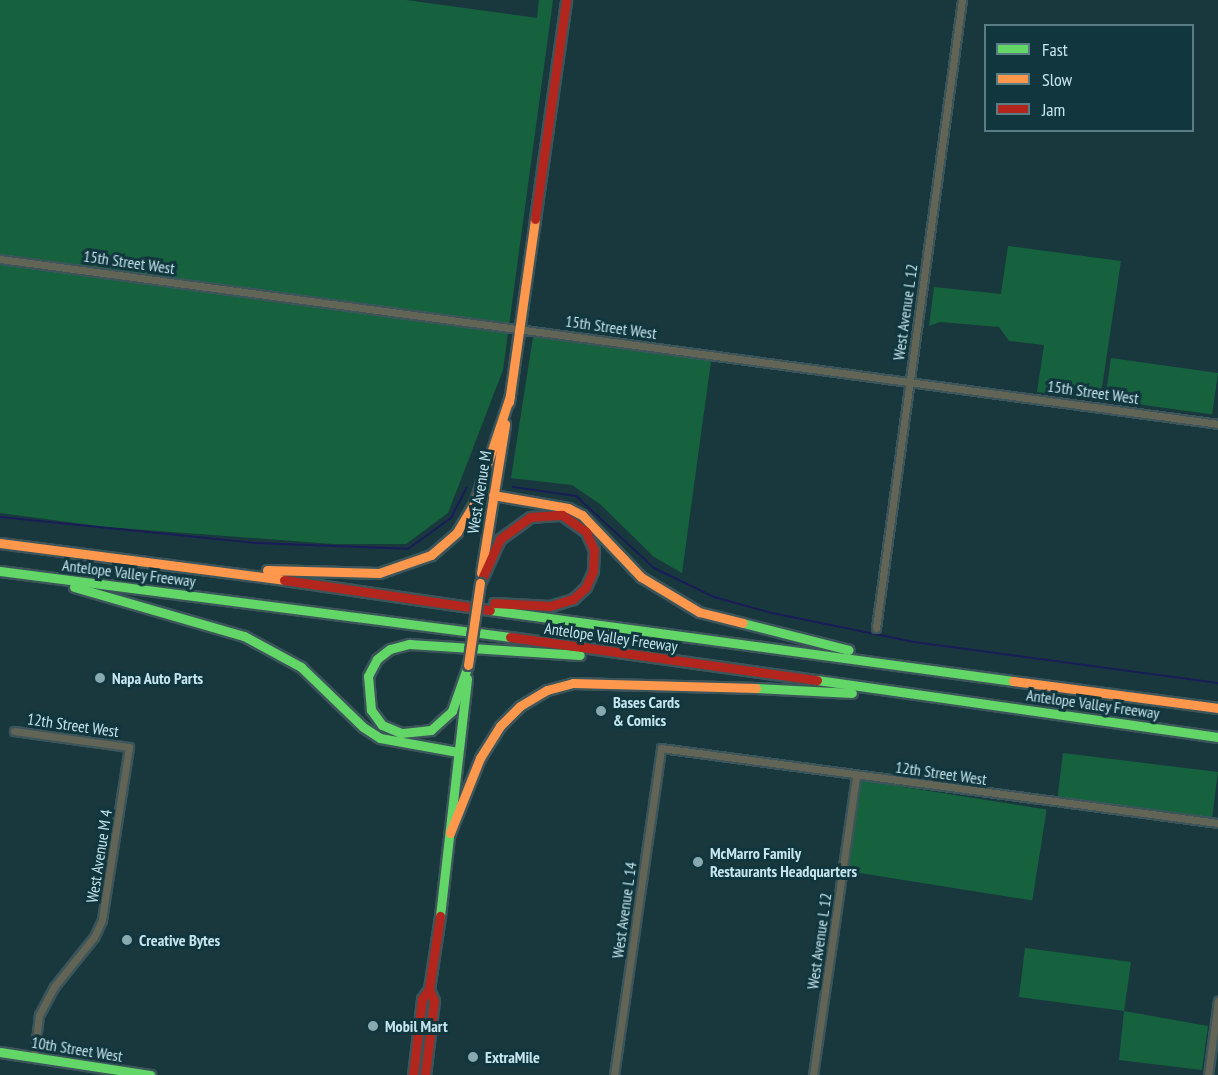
<!DOCTYPE html>
<html>
<head>
<meta charset="utf-8">
<style>
  body { margin:0 }
  #map { position:relative; width:1218px; height:1075px; overflow:hidden; background:#19383e; font-family:"PT Sans Narrow",sans-serif }
  div>[style] { position:absolute }
  [style*='--x'] { left:calc(var(--x)*1px); top:calc(var(--y)*1px); width:calc(var(--w)*1px); rotate:calc(var(--a)*1deg) }
  .green>* { inset:0; background:#16623e; transform-origin:0 0 }
  .stream>* { height:2px; margin:-1px; padding:0 1px; transform-origin:1px; border-radius:1px; background:#191c57 }
  .roads { filter:drop-shadow(2px 0 #3b555a) drop-shadow(-2px 0 #3b555a) drop-shadow(0 2px #3b555a) drop-shadow(0 -2px #3b555a) }
  .street>* { height:7px; margin:-3.5px; padding:0 3.5px; transform-origin:3.5px; border-radius:3.5px; background:#626456 }
  .fast>* { height:9px; margin:-4.5px; padding:0 4.5px; transform-origin:4.5px; border-radius:4.5px; background:#63d668 }
  .slow>* { height:9px; margin:-4.5px; padding:0 4.5px; transform-origin:4.5px; border-radius:4.5px; background:#ff974d }
  .jam>* { height:9px; margin:-4.5px; padding:0 4.5px; transform-origin:4.5px; border-radius:4.5px; background:#b3261e }
  .bridges { filter:drop-shadow(2px 0 #3b555a) drop-shadow(-2px 0 #3b555a) drop-shadow(0 2px #3b555a) drop-shadow(0 -2px #3b555a) }
  .slow-bridge>* { height:9px; margin:-4.5px; padding:0 4.5px; transform-origin:4.5px; border-radius:4.5px; background:#ff974d }
  .dots>* { width:16px; height:16px; translate:-50% -50%; box-sizing:border-box; border:3px solid #12363e; border-radius:50% }
  span { translate:-50% -50%; white-space:nowrap; text-align:center; line-height:1.15; -webkit-text-stroke:6px #12363e; paint-order:stroke }
  .street-label { font-size:16px; color:#c5e6ee }
  .poi-label { font-size:16px; color:#c5e6ee; font-weight:700 }
  .left { translate:0 -50%; text-align:left }
  .legend { position:absolute; left:984px; top:24px; width:210px; height:108px; box-sizing:border-box; background:#12363e; border:2px solid #5a7c84; margin:0; padding:8px 10px; list-style:none; font-size:18px; color:#c5e6ee }
  .legend li { display:flex; align-items:center; gap:12px; height:30px }
  .legend b { width:30px; border:2px solid #5a7c84 }
</style>
</head>
<body>
<div id="map">
  <div class="green">
    <i style="clip-path:polygon(0 0,406px 0,537px 18px,539px 0,553px 0,503px 370px,448px 513px,406px 544px,333px 544px,106px 527px,0 513px)"></i>
    <i style="clip-path:polygon(1008px 246px,1121px 261px,1100px 400px,1037px 392px,1044px 345px,1009px 341px,999px 327px,940px 322px,929px 326px,934px 287px,1001px 294px)"></i>
    <i style="clip-path:polygon(533px 337px,711px 361px,682px 573px,654px 557px,600px 504px,572px 485px,511px 478px)"></i>
    <i style="left:1111px;top:358px;width:108px;height:42px;rotate:8deg"></i>
    <i style="left:1063px;top:753px;width:156px;height:46px;rotate:7deg"></i>
    <i style="left:860px;top:780px;width:189px;height:92px;rotate:9deg"></i>
    <i style="clip-path:polygon(1025px 948px,1131px 962px,1124px 1011px,1208px 1026px,1202px 1070px,1119px 1060px,1124px 1011px,1019px 997px)"></i>
  </div>
  <div class="stream">
    <i style="--x:513;--y:487;--w:64;--a:8.1"></i>
    <i style="--x:576;--y:496;--w:106;--a:42.7"></i>
    <i style="--x:654;--y:568;--w:67;--a:25.8"></i>
    <i style="--x:714;--y:597;--w:60;--a:15.4"></i>
    <i style="--x:772;--y:613;--w:145;--a:11.5"></i>
    <i style="--x:914;--y:642;--w:307;--a:7.7"></i>
    <i style="--x:0;--y:517;--w:256;--a:5.8"></i>
    <i style="--x:255;--y:543;--w:153;--a:2.2"></i>
    <i style="--x:408;--y:549;--w:53;--a:-35.8"></i>
    <i style="--x:451;--y:518;--w:34;--a:-63"></i>
  </div>
  <div class="roads">
    <div class="street">
      <i style="--x:0;--y:259;--w:1229;--a:7.71"></i>
      <i style="--x:876;--y:628;--w:634;--a:-82.2"></i>
      <i style="--x:14;--y:731;--w:116;--a:7.9"></i>
      <i style="--x:129;--y:747;--w:175;--a:98.9"></i>
      <i style="--x:102;--y:920;--w:19;--a:115"></i>
      <i style="--x:94;--y:937;--w:64;--a:128.7"></i>
      <i style="--x:54;--y:987;--w:32;--a:118"></i>
      <i style="--x:39;--y:1015;--w:42;--a:96.8"></i>
      <i style="--x:614;--y:1075;--w:330;--a:-81.8"></i>
      <i style="--x:661;--y:748;--w:562;--a:7.67"></i>
      <i style="--x:813;--y:1075;--w:303;--a:-81.8"></i>
      <i style="--x:1208;--y:1075;--w:75;--a:-82.3"></i>
    </div>
    <div class="fast">
      <i style="--x:0;--y:571;--w:514;--a:7.37"></i>
      <i style="--x:74;--y:587;--w:177;--a:16.1"></i>
      <i style="--x:244;--y:636;--w:65;--a:28.5"></i>
      <i style="--x:301;--y:667;--w:86;--a:44.1"></i>
      <i style="--x:363;--y:727;--w:20;--a:33"></i>
      <i style="--x:380;--y:738;--w:79;--a:10.2"></i>
      <i style="--x:490;--y:610;--w:528;--a:7.73"></i>
      <i style="--x:743;--y:623;--w:109;--a:14.3"></i>
      <i style="--x:468;--y:665;--w:49;--a:109.2"></i>
      <i style="--x:452;--y:711;--w:28;--a:138"></i>
      <i style="--x:431;--y:730;--w:30;--a:174"></i>
      <i style="--x:401;--y:733;--w:21;--a:-157"></i>
      <i style="--x:382;--y:725;--w:19;--a:-126"></i>
      <i style="--x:371;--y:710;--w:34;--a:-95"></i>
      <i style="--x:368;--y:676;--w:19;--a:-62"></i>
      <i style="--x:377;--y:659;--w:16;--a:-38"></i>
      <i style="--x:390;--y:649;--w:20;--a:-15"></i>
      <i style="--x:409;--y:644;--w:171;--a:3.7"></i>
      <i style="--x:817;--y:680;--w:405;--a:8.1"></i>
      <i style="--x:756;--y:688;--w:96;--a:3"></i>
      <i style="--x:440;--y:916;--w:239;--a:-83.5"></i>
      <i style="--x:0;--y:1052;--w:152;--a:8.7"></i>
    </div>
    <div class="slow">
      <i style="--x:509;--y:402;--w:185;--a:-81.9"></i>
      <i style="--x:493;--y:495;--w:76;--a:9.8"></i>
      <i style="--x:568;--y:508;--w:16;--a:27"></i>
      <i style="--x:582;--y:515;--w:86;--a:46.4"></i>
      <i style="--x:641;--y:577;--w:68;--a:31.1"></i>
      <i style="--x:699;--y:612;--w:45;--a:14"></i>
      <i style="--x:0;--y:543;--w:286;--a:7.4"></i>
      <i style="--x:267;--y:570;--w:112;--a:1.5"></i>
      <i style="--x:379;--y:573;--w:55;--a:-19.1"></i>
      <i style="--x:431;--y:555;--w:35;--a:-41"></i>
      <i style="--x:457;--y:532;--w:33;--a:-59"></i>
      <i style="--x:474;--y:504;--w:114;--a:-71.6"></i>
      <i style="--x:481;--y:573;--w:151;--a:-80.8"></i>
      <i style="--x:1013;--y:681;--w:207;--a:7.5"></i>
      <i style="--x:450;--y:833;--w:81;--a:-68.2"></i>
      <i style="--x:480;--y:758;--w:38;--a:-58"></i>
      <i style="--x:500;--y:726;--w:28;--a:-45"></i>
      <i style="--x:520;--y:706;--w:31;--a:-31"></i>
      <i style="--x:547;--y:690;--w:27;--a:-15"></i>
      <i style="--x:573;--y:683;--w:183;--a:1.6"></i>
    </div>
    <div class="jam">
      <i style="--x:535;--y:219;--w:221;--a:-81.9"></i>
      <i style="--x:284;--y:580;--w:208;--a:8.3"></i>
      <i style="--x:480;--y:583;--w:48;--a:-65.6"></i>
      <i style="--x:500;--y:539;--w:37;--a:-36"></i>
      <i style="--x:530;--y:517;--w:32;--a:-4"></i>
      <i style="--x:562;--y:515;--w:29;--a:35"></i>
      <i style="--x:586;--y:532;--w:20;--a:66"></i>
      <i style="--x:594;--y:550;--w:21;--a:93"></i>
      <i style="--x:593;--y:571;--w:17;--a:114"></i>
      <i style="--x:586;--y:587;--w:18;--a:137"></i>
      <i style="--x:573;--y:599;--w:24;--a:163"></i>
      <i style="--x:550;--y:606;--w:56;--a:-176.9"></i>
      <i style="--x:510;--y:637;--w:310;--a:8"></i>
      <i style="--x:413;--y:1075;--w:77;--a:-83.2"></i>
      <i style="--x:422;--y:999;--w:12;--a:-55"></i>
      <i style="--x:429;--y:989;--w:74;--a:-81.4"></i>
      <i style="--x:425;--y:1075;--w:75;--a:-83.1"></i>
      <i style="--x:434;--y:1001;--w:13;--a:-113"></i>
    </div>
  </div>
  <div class="bridges">
    <div class="slow-bridge">
      <i style="--x:468;--y:665;--w:83;--a:-81.7"></i>
    </div>
  </div>
  <div class="dots">
    <i style="left:100px;top:678px;background:#89a9b0"></i>
    <i style="left:601px;top:711px;background:#89a9b0"></i>
    <i style="left:698px;top:862px;background:#89a9b0"></i>
    <i style="left:127px;top:940px;background:#89a9b0"></i>
    <i style="left:373px;top:1026px;background:#89a9b0"></i>
    <i style="left:473px;top:1057px;background:#89a9b0"></i>
  </div>
  <div class="street-label">
    <span style="left:129px;top:262px;rotate:8deg">15th Street West</span>
    <span style="left:905px;top:312px;rotate:-82deg">West Avenue L 12</span>
    <span style="left:611px;top:327px;rotate:8deg">15th Street West</span>
    <span style="left:1093px;top:392px;rotate:8deg">15th Street West</span>
    <span style="left:479px;top:492px;rotate:-81deg">West Avenue M</span>
    <span style="left:129px;top:573px;rotate:7deg">Antelope Valley Freeway</span>
    <span style="left:611px;top:637px;rotate:8deg">Antelope Valley Freeway</span>
    <span style="left:1093px;top:704px;rotate:8deg">Antelope Valley Freeway</span>
    <span style="left:73px;top:725px;rotate:8deg">12th Street West</span>
    <span style="left:941px;top:773px;rotate:8deg">12th Street West</span>
    <span style="left:99px;top:856px;rotate:-81deg">West Avenue M 4</span>
    <span style="left:624px;top:910px;rotate:-82deg">West Avenue L 14</span>
    <span style="left:819px;top:941px;rotate:-82deg">West Avenue L 12</span>
    <span style="left:77px;top:1049px;rotate:9deg">10th Street West</span>
  </div>
  <div class="poi-label">
    <span class="left" style="left:112px;top:678px">Napa Auto Parts</span>
    <span class="left" style="left:613px;top:711px">Bases Cards<br>&amp; Comics</span>
    <span class="left" style="left:710px;top:862px">McMarro Family<br>Restaurants Headquarters</span>
    <span class="left" style="left:139px;top:940px">Creative Bytes</span>
    <span class="left" style="left:385px;top:1026px">Mobil Mart</span>
    <span class="left" style="left:485px;top:1057px">ExtraMile</span>
  </div>
  <ul class="legend">
  <li><b style="height:8px;background:#63d668"></b>Fast</li>
  <li><b style="height:8px;background:#ff974d"></b>Slow</li>
  <li><b style="height:8px;background:#b3261e"></b>Jam</li>
  </ul>
</div>
</body>
</html>
